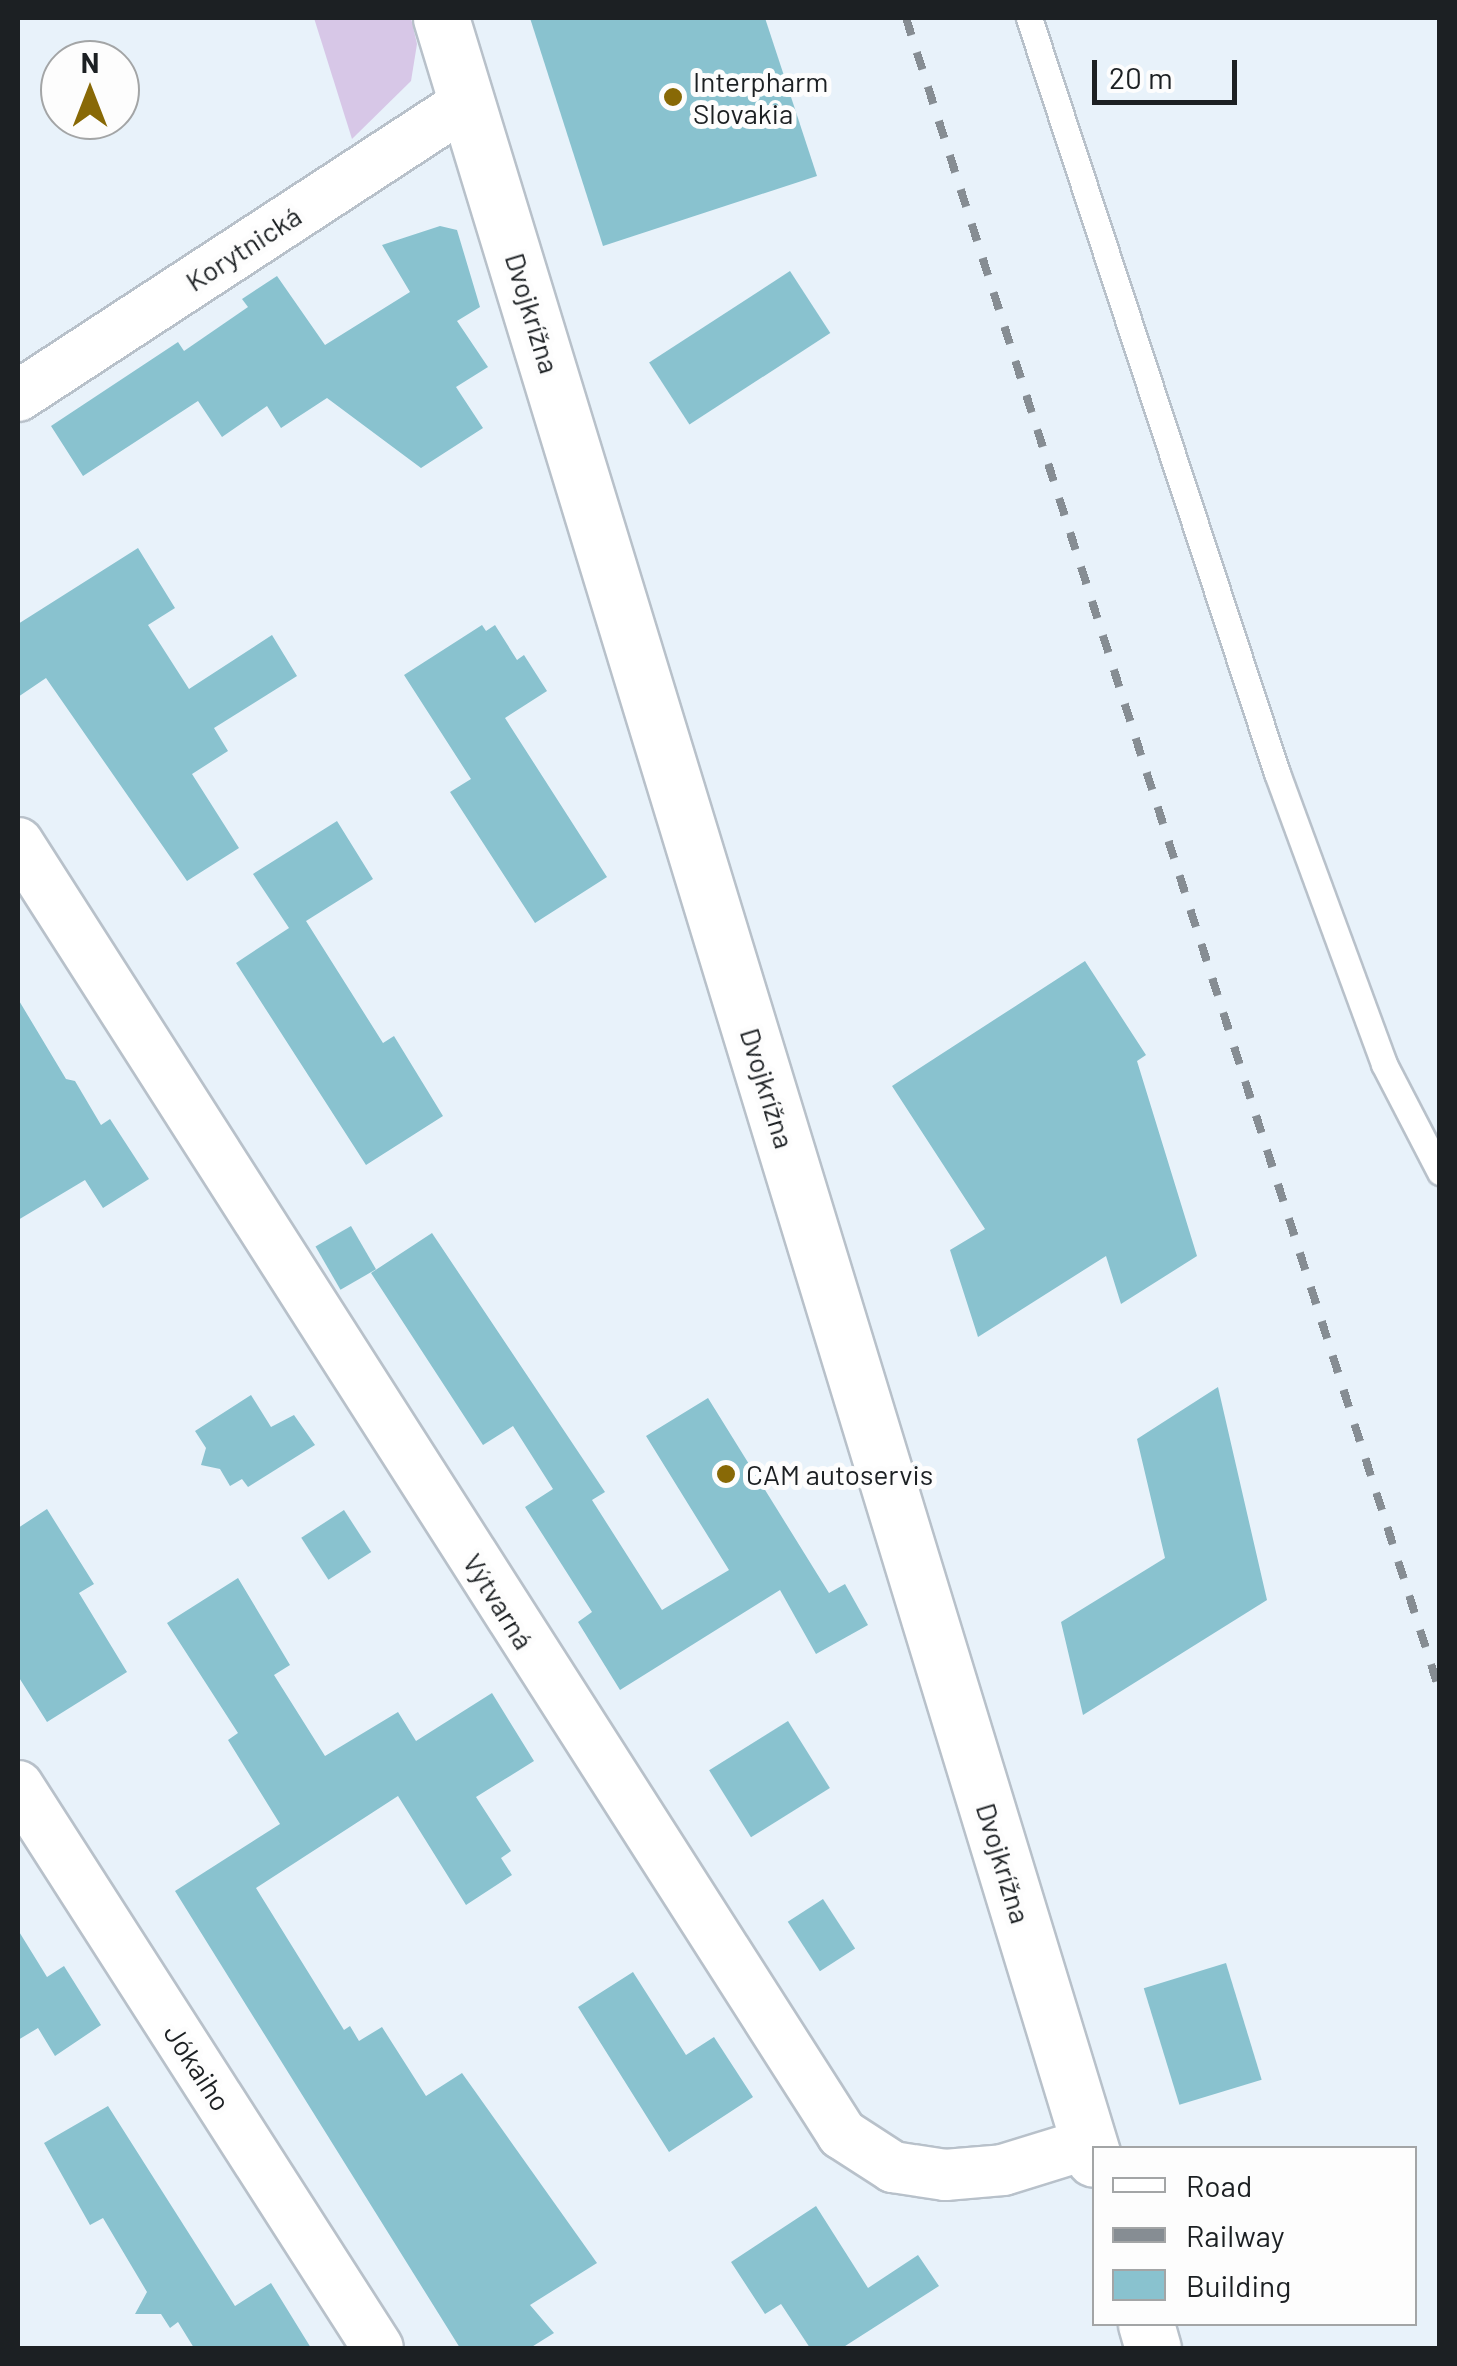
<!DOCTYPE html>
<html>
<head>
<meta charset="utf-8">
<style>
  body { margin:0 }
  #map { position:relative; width:1457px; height:2366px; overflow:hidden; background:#e8f2fa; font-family:Barlow,sans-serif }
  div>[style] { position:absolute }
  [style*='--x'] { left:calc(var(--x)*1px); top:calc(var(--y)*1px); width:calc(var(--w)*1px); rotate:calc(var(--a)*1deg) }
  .green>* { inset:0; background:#d7c7e7 }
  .building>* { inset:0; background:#89c2cf; transform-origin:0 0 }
  .roads { filter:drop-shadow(2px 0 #b8c1ca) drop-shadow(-2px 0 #b8c1ca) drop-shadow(0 2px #b8c1ca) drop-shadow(0 -2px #b8c1ca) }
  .lane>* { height:25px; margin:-12.5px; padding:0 12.5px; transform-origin:12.5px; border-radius:12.5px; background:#fff }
  .street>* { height:50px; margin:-25px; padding:0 25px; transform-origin:25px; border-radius:25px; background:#fff }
  .secondary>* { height:55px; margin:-27.5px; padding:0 27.5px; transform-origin:27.5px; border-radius:27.5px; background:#fff }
  .rail>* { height:8px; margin-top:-4px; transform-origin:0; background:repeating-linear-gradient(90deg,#868d93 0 18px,transparent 0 36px) }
  .dots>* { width:28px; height:28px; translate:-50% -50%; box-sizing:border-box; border:5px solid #fdfdfd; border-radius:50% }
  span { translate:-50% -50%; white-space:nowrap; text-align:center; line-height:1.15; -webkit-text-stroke:10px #fdfdfd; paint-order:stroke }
  .poi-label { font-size:28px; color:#1c2023 }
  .left { translate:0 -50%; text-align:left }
  .street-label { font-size:28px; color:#1c2023 }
  .frame { position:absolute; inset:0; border:20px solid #1c2023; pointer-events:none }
  .legend { position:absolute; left:1092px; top:2146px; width:325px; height:180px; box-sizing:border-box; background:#fdfdfd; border:2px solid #a3a5a6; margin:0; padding:12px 18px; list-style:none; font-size:30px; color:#1c2023 }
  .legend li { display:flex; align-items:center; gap:20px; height:50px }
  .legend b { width:50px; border:2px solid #a3a5a6 }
  .north { position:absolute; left:40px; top:40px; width:100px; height:100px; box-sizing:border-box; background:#fdfdfd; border:2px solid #a3a5a6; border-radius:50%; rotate:0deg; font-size:28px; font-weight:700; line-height:40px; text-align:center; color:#1c2023 }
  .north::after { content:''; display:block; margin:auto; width:35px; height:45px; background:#886906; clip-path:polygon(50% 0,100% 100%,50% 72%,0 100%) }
  .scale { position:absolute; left:1092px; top:60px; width:145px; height:45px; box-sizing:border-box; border:5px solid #1c2023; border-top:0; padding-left:12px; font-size:30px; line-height:35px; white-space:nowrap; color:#1c2023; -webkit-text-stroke:8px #fdfdfd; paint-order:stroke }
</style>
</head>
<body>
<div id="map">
  <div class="green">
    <i style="clip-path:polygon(314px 18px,411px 18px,417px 44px,411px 81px,352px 139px)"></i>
  </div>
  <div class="building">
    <i style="clip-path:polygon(530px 18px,765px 18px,817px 176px,603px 246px)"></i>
    <i style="clip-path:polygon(440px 226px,457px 230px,480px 307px,457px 321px,488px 367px,456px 387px,483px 428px,421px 468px,327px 398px,281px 428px,267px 406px,222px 437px,198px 401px,83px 476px,51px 426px,178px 342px,184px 351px,248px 307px,242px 299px,277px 276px,325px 345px,410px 292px,382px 245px)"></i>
    <i style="left:790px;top:271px;width:74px;height:168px;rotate:57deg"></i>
    <i style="clip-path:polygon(138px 548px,175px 608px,148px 625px,189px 689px,272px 635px,297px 676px,214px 728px,228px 751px,192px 774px,239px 848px,187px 881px,46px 678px,18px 697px,18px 624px)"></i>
    <i style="clip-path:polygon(482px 625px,486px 631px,495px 625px,517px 660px,524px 655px,547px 691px,505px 718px,607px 877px,535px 923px,450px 792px,471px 779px,404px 675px)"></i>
    <i style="clip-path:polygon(337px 821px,373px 879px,306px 921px,383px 1043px,394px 1036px,443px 1116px,366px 1165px,236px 963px,289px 928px,253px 874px)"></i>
    <i style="clip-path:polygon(1085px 961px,1146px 1055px,1137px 1061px,1197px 1256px,1121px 1304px,1106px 1256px,978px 1337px,950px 1250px,985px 1229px,892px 1086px)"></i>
    <i style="clip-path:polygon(18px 999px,66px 1079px,75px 1081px,101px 1125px,110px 1119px,149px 1179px,103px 1208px,85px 1180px,18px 1220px)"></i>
    <i style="left:351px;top:1226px;width:50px;height:41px;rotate:60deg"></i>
    <i style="clip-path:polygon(432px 1233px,605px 1492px,592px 1500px,662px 1610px,729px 1570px,646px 1436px,708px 1398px,829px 1593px,845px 1584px,868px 1625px,816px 1654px,780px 1590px,620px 1690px,578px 1622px,592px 1612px,525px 1507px,553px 1489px,513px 1426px,483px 1445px,371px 1273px)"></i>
    <i style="clip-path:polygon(1218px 1387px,1267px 1600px,1083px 1715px,1061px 1622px,1165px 1558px,1137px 1439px)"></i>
    <i style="clip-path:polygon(251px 1395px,271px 1427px,294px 1415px,315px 1445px,248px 1487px,242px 1479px,230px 1486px,220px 1469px,201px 1465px,206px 1448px,195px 1431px)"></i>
    <i style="clip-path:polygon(47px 1509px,94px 1584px,79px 1593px,127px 1672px,47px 1722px,18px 1676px,18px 1528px)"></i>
    <i style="left:344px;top:1510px;width:50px;height:51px;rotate:57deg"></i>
    <i style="clip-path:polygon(238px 1578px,290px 1665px,274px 1675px,325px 1756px,398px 1712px,416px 1741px,492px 1693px,534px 1761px,476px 1797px,511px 1851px,501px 1858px,512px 1875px,466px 1905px,398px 1796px,256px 1888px,344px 2030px,350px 2026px,359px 2041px,382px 2027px,426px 2096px,462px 2073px,597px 2263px,530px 2305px,554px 2333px,530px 2348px,460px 2348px,175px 1891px,280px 1824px,228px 1740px,238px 1733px,167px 1623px)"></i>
    <i style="left:788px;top:1721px;width:79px;height:93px;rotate:58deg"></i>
    <i style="left:823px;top:1899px;width:59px;height:42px;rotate:57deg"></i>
    <i style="clip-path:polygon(18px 1930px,47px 1977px,64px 1966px,101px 2025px,55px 2056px,38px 2028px,18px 2040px)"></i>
    <i style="left:1226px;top:1963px;width:122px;height:86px;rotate:73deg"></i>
    <i style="clip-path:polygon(633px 1972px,686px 2055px,714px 2037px,753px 2097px,669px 2152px,578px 2007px)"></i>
    <i style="clip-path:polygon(108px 2106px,235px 2306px,271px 2283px,311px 2348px,194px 2348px,178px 2322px,170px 2328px,161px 2314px,135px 2314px,147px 2292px,103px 2218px,90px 2225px,44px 2143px)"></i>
    <i style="clip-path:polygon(816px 2206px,868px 2288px,918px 2255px,939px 2286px,842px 2348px,810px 2348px,781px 2304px,765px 2314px,731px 2262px)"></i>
  </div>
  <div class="roads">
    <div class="lane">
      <i style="--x:1029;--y:18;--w:795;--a:71.82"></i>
      <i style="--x:1277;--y:773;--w:310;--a:69.8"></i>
      <i style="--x:1384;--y:1064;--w:122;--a:62.6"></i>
    </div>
    <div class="street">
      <i style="--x:18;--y:396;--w:538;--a:-33.16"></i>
      <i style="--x:18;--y:843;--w:1532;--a:57.45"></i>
      <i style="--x:842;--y:2134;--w:61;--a:32.9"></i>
      <i style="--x:893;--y:2167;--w:53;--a:8.7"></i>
      <i style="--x:945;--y:2175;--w:58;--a:-4.9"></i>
      <i style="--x:1003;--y:2170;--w:91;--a:-17.2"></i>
      <i style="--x:18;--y:1786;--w:667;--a:57.36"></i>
    </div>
    <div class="secondary">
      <i style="--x:441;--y:18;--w:2238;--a:73.04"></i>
      <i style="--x:1146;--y:2324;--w:25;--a:74"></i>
    </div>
  </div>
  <div class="rail">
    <i style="--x:906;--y:18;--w:1757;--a:72.31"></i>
  </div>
  <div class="dots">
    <i style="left:673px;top:97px;background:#886906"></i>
    <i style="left:726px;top:1474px;background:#886906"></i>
  </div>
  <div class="poi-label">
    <span class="left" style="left:693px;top:97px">Interpharm<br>Slovakia</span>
    <span class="left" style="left:746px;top:1474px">CAM autoservis</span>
  </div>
  <div class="street-label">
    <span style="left:243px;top:248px;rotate:-33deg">Korytnická</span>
    <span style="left:533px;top:313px;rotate:73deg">Dvojkrížna</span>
    <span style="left:768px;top:1088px;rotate:73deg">Dvojkrížna</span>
    <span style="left:499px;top:1601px;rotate:58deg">Výtvarná</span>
    <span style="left:1004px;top:1863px;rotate:73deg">Dvojkrížna</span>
    <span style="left:198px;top:2067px;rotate:57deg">Jókaiho</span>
  </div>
  <div class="frame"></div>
  <ul class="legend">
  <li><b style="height:12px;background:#fff"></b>Road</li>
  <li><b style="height:12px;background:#868d93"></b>Railway</li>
  <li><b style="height:28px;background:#89c2cf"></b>Building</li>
  </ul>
  <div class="north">N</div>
  <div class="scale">20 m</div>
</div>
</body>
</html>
